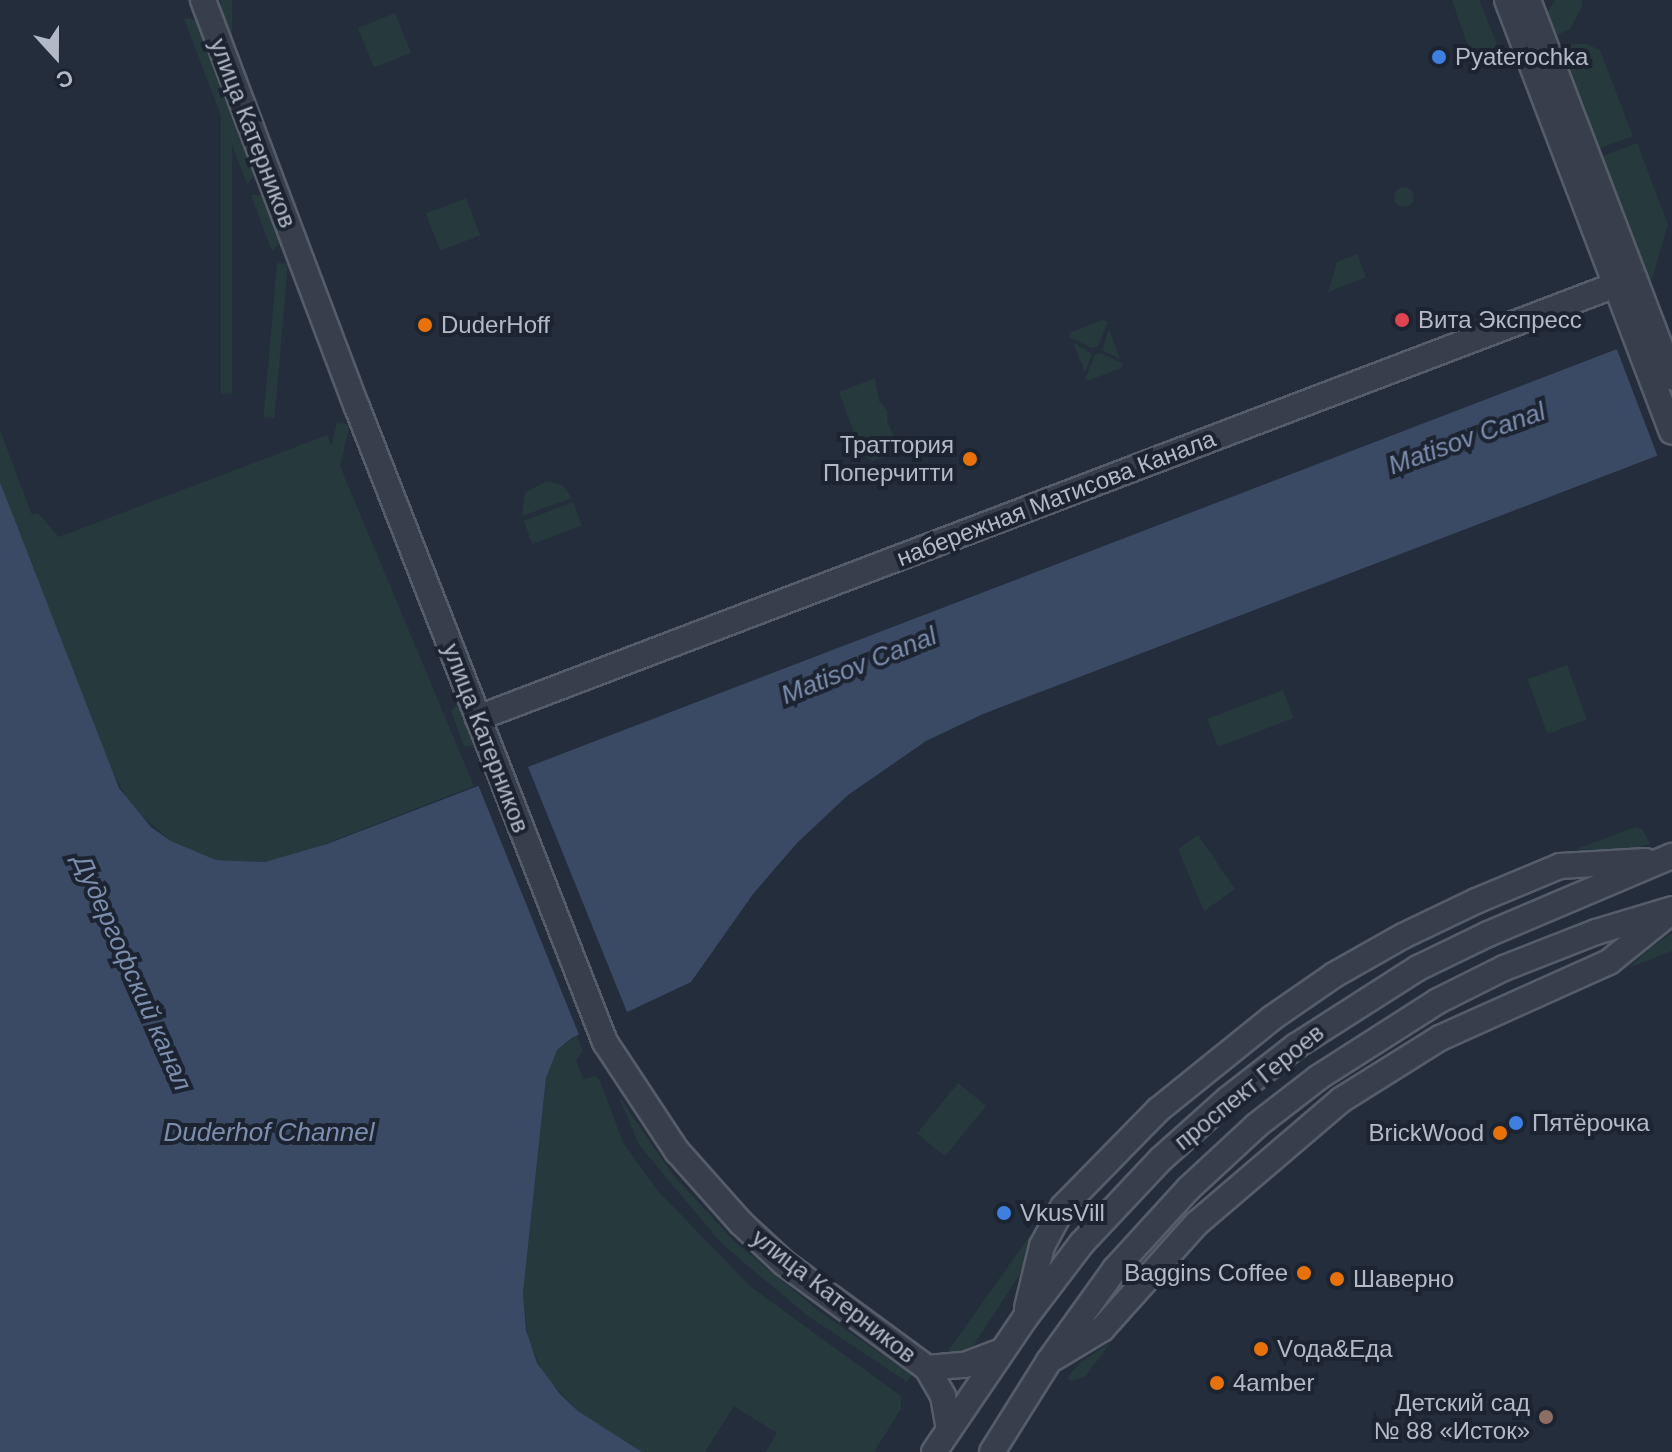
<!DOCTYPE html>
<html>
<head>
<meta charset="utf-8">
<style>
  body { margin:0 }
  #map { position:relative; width:1672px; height:1452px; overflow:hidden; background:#242d3c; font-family:Arial,sans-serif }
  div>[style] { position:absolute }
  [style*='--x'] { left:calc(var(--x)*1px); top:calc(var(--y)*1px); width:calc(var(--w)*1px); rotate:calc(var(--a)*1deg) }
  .green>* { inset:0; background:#26393d; transform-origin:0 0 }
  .round { border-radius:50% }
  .water>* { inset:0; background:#3a4a64 }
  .pier>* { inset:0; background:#242d3c; transform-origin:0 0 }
  .roads { filter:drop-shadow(2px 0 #565d6a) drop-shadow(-2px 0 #565d6a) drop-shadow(0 2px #565d6a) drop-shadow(0 -2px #565d6a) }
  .minor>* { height:24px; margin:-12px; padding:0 12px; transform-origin:12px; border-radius:12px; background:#383f4c }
  .dots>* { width:22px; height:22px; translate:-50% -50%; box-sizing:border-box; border:4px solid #1d2431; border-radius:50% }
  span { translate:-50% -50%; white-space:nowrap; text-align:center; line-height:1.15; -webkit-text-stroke:8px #1d2431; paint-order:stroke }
  .poi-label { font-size:24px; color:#b3bac7 }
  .left { translate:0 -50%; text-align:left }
  .right { translate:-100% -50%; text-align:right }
  .street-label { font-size:24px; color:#b3bac7 }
  .water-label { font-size:26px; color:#7c8eae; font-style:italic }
  .north { position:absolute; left:16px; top:16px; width:80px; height:80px; -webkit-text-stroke:6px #1d2431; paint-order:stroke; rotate:159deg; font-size:22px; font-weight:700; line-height:32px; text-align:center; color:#b3bac7 }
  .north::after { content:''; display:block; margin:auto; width:28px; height:36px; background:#b3bac7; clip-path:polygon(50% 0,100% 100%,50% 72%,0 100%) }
</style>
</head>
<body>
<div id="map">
  <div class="green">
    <i style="left:221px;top:0;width:11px;height:394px"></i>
    <i style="clip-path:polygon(1452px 0,1479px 0,1501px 54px,1489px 59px,1478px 57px,1467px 44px)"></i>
    <i style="clip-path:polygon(1555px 0,1582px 0,1582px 7px,1570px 29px,1551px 38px,1546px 15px)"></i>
    <i style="left:395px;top:13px;width:43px;height:40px;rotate:68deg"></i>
    <i style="clip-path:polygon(189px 18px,196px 21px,255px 175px,247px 184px,184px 19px)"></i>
    <i style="clip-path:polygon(1572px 44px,1587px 44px,1600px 50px,1633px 136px,1595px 150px,1556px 49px)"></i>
    <i style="clip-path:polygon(1637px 143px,1668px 224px,1649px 289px,1598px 158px)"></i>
    <i class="round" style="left:1394px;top:187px;width:20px;height:20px"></i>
    <i style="clip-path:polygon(251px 195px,263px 195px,280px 243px,272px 251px)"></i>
    <i style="left:466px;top:198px;width:40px;height:43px;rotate:69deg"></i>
    <i style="clip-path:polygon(1357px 254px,1366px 277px,1328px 292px,1337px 262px)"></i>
    <i style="left:277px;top:263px;width:11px;height:155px;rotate:5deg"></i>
    <i style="clip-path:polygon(1103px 320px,1108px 322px,1098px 346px,1092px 348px,1069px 337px,1071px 332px)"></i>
    <i style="clip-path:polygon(1109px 329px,1120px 359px,1102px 350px)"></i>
    <i style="clip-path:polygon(1073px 342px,1092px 354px,1085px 373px)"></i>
    <i style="clip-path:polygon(1101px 353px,1123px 364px,1121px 368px,1090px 380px,1085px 379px,1095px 354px)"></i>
    <i style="clip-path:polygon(875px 378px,879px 401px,887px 411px,887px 422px,902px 452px,872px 461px,863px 455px,860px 438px,853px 430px,839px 392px)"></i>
    <i style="left:337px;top:422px;width:13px;height:282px;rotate:13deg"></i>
    <i style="clip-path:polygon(0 430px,32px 515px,38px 513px,59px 537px,327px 435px,474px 786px,289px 858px,265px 862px,216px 860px,171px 841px,133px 808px,108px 765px,0 482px)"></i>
    <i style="clip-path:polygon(546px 481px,562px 485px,572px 498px,522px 516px,525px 493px)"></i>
    <i style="left:573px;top:502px;width:25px;height:53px;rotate:69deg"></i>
    <i style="left:1567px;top:665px;width:58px;height:42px;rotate:70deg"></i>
    <i style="left:1283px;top:690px;width:30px;height:81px;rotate:69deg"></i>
    <i style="clip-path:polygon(458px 704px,474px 747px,464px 746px,451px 711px)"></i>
    <i style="clip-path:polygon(1635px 827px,1642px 829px,1650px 844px,1627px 850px,1576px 849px)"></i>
    <i style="clip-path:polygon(1198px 835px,1235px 889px,1204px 911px,1178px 849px)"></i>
    <i style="clip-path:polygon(1672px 933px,1672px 951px,1628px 968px,1652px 947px)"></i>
    <i style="clip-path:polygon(577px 1036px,583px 1051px,576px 1060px,583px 1079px,596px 1076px,600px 1081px,623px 1142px,658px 1191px,751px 1287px,901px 1396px,901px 1409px,874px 1452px,766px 1452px,777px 1433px,734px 1406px,705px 1452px,642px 1452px,578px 1411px,544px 1375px,528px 1339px,523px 1293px,547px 1070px,557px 1050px)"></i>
    <i style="left:958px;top:1083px;width:36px;height:65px;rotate:39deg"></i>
    <i style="clip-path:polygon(618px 1095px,673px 1175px,736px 1243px,820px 1312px,912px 1375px,907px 1382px,808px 1316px,722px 1244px,639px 1145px)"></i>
    <i style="clip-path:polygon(1036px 1227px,1020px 1274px,972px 1348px,958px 1355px,945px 1355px)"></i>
    <i style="clip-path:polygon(1111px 1342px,1086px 1376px,1072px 1381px,1067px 1378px,1081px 1362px)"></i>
  </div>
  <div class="water">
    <i style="clip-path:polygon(1672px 328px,1672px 450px,983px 714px,926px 741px,848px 795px,797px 843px,753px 894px,691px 982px,572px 1038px,557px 1050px,546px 1078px,523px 1293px,526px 1330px,537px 1363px,560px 1394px,578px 1411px,642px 1452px,0 1452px,0 482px,119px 788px,151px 827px,171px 841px,216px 860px,265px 862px,327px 844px)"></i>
  </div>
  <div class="pier">
    <i style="clip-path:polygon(1672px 324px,1672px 455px,1659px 460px,1616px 347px)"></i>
    <i style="left:526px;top:762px;width:275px;height:53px;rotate:68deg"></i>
  </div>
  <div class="roads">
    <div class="minor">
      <i style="--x:203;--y:0;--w:435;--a:69.3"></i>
      <i style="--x:357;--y:407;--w:682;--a:68.67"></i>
      <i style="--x:605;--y:1042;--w:131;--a:56.6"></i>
      <i style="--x:677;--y:1151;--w:96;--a:48.4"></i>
      <i style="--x:741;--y:1223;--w:59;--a:42.9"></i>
      <i style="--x:784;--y:1263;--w:177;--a:36.3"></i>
      <i style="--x:927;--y:1368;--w:32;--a:60"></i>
      <i style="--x:943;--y:1396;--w:34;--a:80"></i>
      <i style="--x:1507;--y:0;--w:462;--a:69.1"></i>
      <i style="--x:1528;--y:0;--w:404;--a:69.1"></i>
      <i style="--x:478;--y:718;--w:1237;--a:-20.84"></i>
      <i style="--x:1027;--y:1308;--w:64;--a:-76.4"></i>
      <i style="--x:1042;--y:1246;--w:44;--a:-61.7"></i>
      <i style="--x:1063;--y:1207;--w:136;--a:-45.6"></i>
      <i style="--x:1158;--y:1110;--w:146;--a:-38.9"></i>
      <i style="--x:1272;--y:1018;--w:75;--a:-34.7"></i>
      <i style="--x:1334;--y:975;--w:79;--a:-29.5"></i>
      <i style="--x:1403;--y:936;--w:81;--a:-25.6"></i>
      <i style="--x:1476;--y:901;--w:91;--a:-22.6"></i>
      <i style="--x:1560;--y:866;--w:86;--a:-3.3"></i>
      <i style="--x:1054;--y:1358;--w:56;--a:-31.1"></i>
      <i style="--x:1102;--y:1329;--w:141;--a:-48.2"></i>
      <i style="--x:1196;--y:1224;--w:191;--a:-40.5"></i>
      <i style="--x:1341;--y:1100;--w:117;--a:-32.1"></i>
      <i style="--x:1440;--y:1038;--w:185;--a:-24.2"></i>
      <i style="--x:1609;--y:962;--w:73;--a:-38.9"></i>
      <i style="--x:927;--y:1368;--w:38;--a:-5"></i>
      <i style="--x:965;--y:1365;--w:40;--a:-21"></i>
      <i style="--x:934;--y:1452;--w:162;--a:-55.8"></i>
      <i style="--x:1025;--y:1318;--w:94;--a:-52.8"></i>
      <i style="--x:1082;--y:1243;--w:115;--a:-46.8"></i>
      <i style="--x:1161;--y:1159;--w:90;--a:-41.8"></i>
      <i style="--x:1228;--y:1099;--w:86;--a:-37.9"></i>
      <i style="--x:1296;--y:1046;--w:145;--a:-32.6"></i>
      <i style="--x:1418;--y:968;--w:78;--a:-25.9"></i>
      <i style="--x:1488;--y:934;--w:200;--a:-23"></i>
      <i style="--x:992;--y:1452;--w:107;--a:-57.9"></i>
      <i style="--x:1049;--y:1361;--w:113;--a:-54.3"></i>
      <i style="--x:1115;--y:1269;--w:108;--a:-47.6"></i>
      <i style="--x:1188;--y:1189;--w:94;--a:-42.8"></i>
      <i style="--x:1257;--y:1125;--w:78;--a:-37.7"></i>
      <i style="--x:1319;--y:1077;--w:141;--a:-32.6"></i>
      <i style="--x:1438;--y:1001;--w:74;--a:-26.6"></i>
      <i style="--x:1504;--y:968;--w:99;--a:-21.4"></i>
      <i style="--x:1596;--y:932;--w:79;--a:-16.8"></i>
    </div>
  </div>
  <div class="dots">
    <i style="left:1439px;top:57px;background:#3f7fe0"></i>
    <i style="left:1402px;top:320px;background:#e0444e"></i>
    <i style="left:425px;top:325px;background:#e8710a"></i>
    <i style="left:970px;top:459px;background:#e8710a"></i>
    <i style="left:1516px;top:1123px;background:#3f7fe0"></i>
    <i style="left:1500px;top:1133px;background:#e8710a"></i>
    <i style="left:1004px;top:1213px;background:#3f7fe0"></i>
    <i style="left:1304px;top:1273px;background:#e8710a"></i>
    <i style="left:1337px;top:1279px;background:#e8710a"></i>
    <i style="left:1261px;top:1349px;background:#e8710a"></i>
    <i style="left:1217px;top:1383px;background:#e8710a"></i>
    <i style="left:1546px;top:1417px;background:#8d6e63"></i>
  </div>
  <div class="poi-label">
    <span class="left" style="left:1455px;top:57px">Pyaterochka</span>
    <span class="left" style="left:1418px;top:320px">Вита Экспресс</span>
    <span class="left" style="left:441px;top:325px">DuderHoff</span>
    <span class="right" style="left:954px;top:459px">Траттория<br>Поперчитти</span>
    <span class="left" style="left:1532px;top:1123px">Пятёрочка</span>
    <span class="right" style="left:1484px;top:1133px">BrickWood</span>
    <span class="left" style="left:1020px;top:1213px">VkusVill</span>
    <span class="right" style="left:1288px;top:1273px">Baggins Coffee</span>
    <span class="left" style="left:1353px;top:1279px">Шаверно</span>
    <span class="left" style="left:1277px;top:1349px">Vода&amp;Еда</span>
    <span class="left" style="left:1233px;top:1383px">4amber</span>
    <span class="right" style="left:1530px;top:1417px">Детский сад<br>№ 88 «Исток»</span>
  </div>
  <div class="street-label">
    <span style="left:253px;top:133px;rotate:69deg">улица Катерников</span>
    <span style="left:1056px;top:498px;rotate:-21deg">набережная Матисова Канала</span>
    <span style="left:486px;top:738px;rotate:69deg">улица Катерников</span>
    <span style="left:1249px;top:1087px;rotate:-39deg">проспект Героев</span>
    <span style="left:834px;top:1296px;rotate:38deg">улица Катерников</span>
  </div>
  <div class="water-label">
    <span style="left:1467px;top:439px;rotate:-20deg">Matisov Canal</span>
    <span style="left:859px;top:666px;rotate:-22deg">Matisov Canal</span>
    <span style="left:132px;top:973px;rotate:66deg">Дудергофский канал</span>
    <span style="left:269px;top:1133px">Duderhof Channel</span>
  </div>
  <div class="north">С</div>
</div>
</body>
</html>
